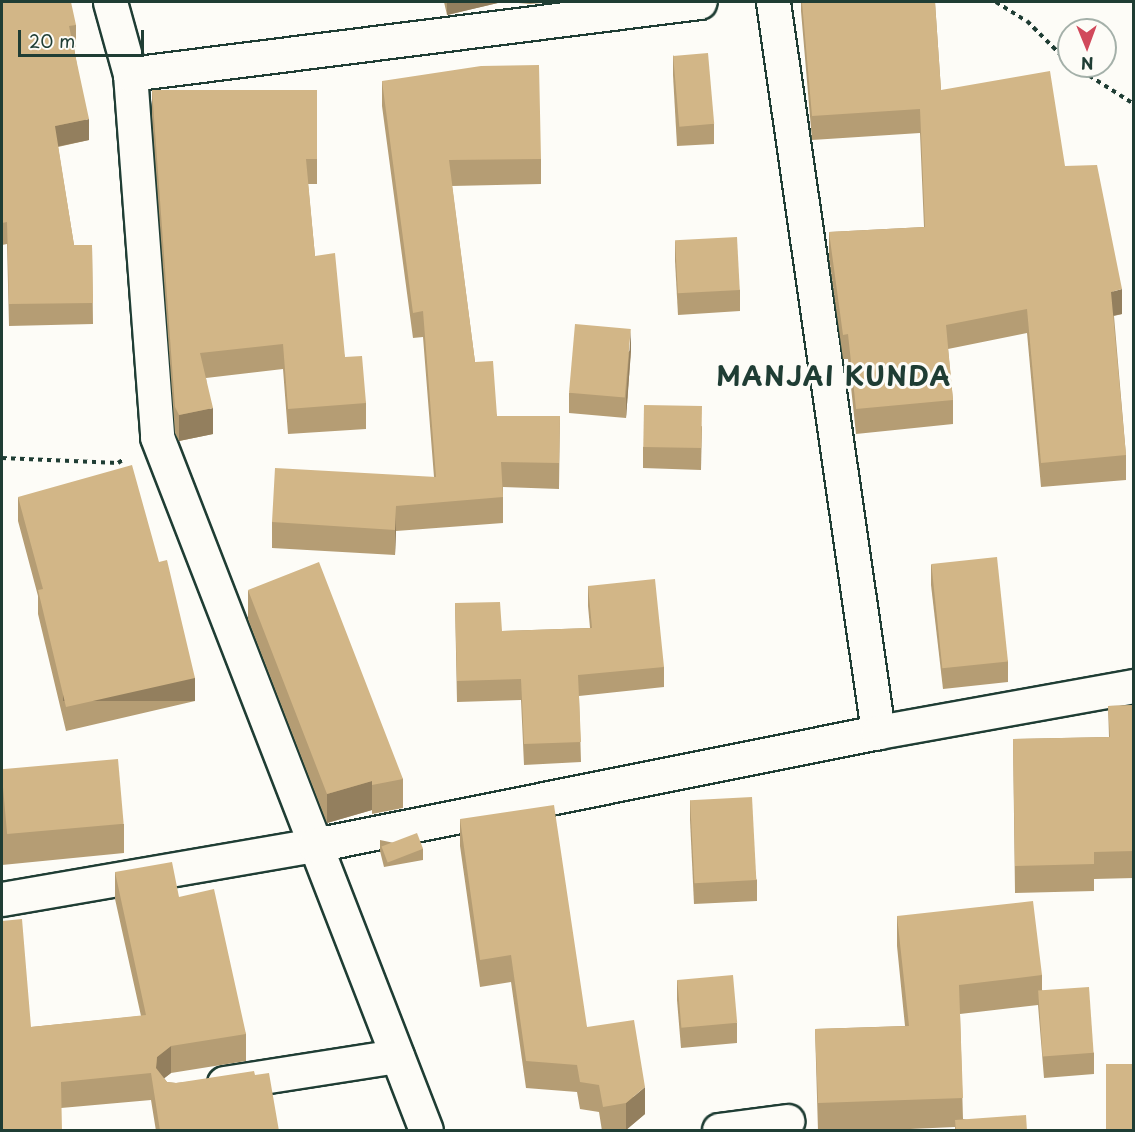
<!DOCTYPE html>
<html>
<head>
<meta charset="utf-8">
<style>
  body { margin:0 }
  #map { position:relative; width:1135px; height:1132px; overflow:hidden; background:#fdfcf7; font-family:"Playpen Sans",sans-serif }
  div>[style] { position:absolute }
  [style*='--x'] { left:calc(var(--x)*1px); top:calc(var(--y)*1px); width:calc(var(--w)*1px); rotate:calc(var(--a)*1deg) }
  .path>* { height:4px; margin-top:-2px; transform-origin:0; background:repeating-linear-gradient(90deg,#1f3d34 0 4.5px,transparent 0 9px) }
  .roads { filter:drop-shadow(2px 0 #1f3d34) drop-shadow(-2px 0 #1f3d34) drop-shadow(0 2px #1f3d34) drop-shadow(0 -2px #1f3d34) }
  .minor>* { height:33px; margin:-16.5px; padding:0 16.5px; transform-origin:16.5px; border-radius:16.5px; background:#fdfcf7 }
  .wall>* { inset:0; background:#b59d74 }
  .shaded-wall>* { inset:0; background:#937f5e; transform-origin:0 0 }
  .building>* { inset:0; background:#d2b687; transform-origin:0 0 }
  span { translate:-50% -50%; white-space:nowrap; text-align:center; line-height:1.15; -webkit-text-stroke:6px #fdfcf7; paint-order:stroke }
  .district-label { font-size:26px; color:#1f3d34; font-weight:700; letter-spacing:1.5px }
  .frame { position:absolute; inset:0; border:3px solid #1f3d34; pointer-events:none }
  .north { position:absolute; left:1057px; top:18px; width:60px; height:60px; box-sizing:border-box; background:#fdfcf7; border:2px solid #a4b0a9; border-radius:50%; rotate:179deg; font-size:16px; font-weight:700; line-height:24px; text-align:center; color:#1f3d34 }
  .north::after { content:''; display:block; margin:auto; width:21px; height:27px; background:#d1495b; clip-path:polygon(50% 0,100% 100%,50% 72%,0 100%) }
  .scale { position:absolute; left:18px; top:30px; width:126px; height:27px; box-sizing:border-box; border:3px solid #1f3d34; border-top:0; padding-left:8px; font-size:18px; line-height:21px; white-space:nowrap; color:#1f3d34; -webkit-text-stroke:4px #fdfcf7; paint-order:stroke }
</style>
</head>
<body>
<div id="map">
  <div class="path">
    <i style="--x:996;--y:2;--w:36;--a:32"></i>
    <i style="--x:1027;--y:21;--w:59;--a:45"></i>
    <i style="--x:1074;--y:66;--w:71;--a:32.3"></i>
    <i style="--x:2;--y:458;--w:116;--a:2.5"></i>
    <i style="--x:118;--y:463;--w:7;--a:-34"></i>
  </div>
  <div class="roads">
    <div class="minor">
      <i style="--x:110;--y:2;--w:75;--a:74.5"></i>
      <i style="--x:130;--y:74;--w:364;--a:85.7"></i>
      <i style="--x:157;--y:437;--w:743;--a:68.79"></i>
      <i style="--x:773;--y:2;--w:738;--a:81.81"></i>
      <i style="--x:130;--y:74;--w:574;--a:-7.21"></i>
      <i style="--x:2;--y:899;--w:318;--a:-9.8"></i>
      <i style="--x:315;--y:845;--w:574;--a:-11.35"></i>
      <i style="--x:878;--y:732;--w:260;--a:-10.2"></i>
      <i style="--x:224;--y:1083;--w:175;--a:-8.9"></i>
      <i style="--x:719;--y:1130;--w:69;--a:-7.5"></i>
    </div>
  </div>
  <div class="wall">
    <i style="clip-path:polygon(2px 2px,76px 25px,76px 47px,74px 47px,89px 140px,58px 147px,74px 245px,92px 245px,93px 324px,9px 326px,7px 244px,2px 245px)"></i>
    <i style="clip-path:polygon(444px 2px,502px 2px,447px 15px)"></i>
    <i style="clip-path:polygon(507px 2px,554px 2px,530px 4px)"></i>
    <i style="clip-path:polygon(801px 2px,935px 2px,941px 90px,1065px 166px,1122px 314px,1114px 316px,1126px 455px,1126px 480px,1041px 487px,1027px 333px,948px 349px,953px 400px,953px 424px,856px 434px,848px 359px,843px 359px,829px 257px,829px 232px,924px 227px,920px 133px,812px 140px,801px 11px)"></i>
    <i style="clip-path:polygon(673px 55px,714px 124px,714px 144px,677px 146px,673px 75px)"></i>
    <i style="clip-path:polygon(382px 81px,541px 159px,541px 184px,452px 186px,475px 362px,497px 416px,560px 416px,559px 489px,503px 487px,503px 523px,396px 531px,395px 555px,272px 548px,272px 522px,434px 477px,423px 337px,413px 338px,382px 106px)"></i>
    <i style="clip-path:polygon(152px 90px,317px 90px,317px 184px,308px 184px,315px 256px,345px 357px,366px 403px,366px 429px,288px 434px,283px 369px,206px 378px,213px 434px,179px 441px,175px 433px,152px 115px)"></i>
    <i style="clip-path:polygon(675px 241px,740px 290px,740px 311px,678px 315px,675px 261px)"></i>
    <i style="clip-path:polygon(631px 350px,626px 418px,569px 413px,569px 393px)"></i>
    <i style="clip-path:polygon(702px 426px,701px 470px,643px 468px,643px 447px)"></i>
    <i style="clip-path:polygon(18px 497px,195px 701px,66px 731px,38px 614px,38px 596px,18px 521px)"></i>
    <i style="clip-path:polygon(931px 564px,1008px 661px,1008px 682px,943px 689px,931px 585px)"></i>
    <i style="clip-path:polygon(588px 586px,664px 667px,664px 687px,579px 696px,581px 762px,524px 765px,521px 700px,457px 702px,455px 603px,502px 631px,590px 628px,588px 606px)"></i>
    <i style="clip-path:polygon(248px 590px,403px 779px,403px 808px,372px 814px,372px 810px,327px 823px,248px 619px)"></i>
    <i style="clip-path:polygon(1134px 705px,1134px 878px,1094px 879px,1094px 891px,1015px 893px,1013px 739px,1109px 737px,1108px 706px)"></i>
    <i style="clip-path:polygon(2px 771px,124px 824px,124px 853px,2px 865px)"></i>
    <i style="clip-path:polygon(690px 800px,757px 880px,757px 901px,694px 904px,690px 820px)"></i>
    <i style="clip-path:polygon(460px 819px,587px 1027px,645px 1114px,626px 1130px,602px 1131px,599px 1112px,580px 1109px,577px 1092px,526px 1088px,511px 982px,480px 987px,460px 846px)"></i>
    <i style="clip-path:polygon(380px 840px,423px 849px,423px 860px,384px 867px,380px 851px)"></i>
    <i style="clip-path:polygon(115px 872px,179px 897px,246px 1034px,246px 1061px,171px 1073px,164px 1078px,167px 1082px,176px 1083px,255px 1075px,279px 1131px,156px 1131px,151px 1100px,61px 1108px,31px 1027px,141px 1016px,115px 899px)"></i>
    <i style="clip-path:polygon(897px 916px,1042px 975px,1042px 990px,1094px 1053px,1094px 1074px,1044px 1078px,1038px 1005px,960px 1014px,963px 1119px,1027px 1131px,955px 1131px,955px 1127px,866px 1131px,818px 1131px,815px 1029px,905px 1026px,897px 946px)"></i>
    <i style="clip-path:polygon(677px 980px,737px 1023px,737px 1043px,681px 1048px,677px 1000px)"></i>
  </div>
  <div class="shaded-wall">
    <i style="clip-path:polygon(447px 2px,502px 2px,447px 15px)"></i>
    <i style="clip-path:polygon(89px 119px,89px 140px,55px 147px,55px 126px)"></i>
    <i style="clip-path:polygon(1122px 289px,1122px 314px,1111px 316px,1111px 292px)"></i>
    <i style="clip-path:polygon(631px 329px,631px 350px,626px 418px,626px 398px)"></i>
    <i style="clip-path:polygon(213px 408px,213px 434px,179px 441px,179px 415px)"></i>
    <i style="clip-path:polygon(396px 506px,396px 531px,395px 555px,395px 530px)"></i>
    <i style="left:195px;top:678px;width:23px;height:132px;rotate:90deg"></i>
    <i style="clip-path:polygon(372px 781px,372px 810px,327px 823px,327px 794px)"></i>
    <i style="clip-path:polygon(171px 1046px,171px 1073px,157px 1084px,156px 1068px,157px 1057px)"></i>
    <i style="clip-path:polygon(645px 1087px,645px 1114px,626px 1130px,626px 1103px)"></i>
  </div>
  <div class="building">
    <i style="clip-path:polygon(2px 2px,71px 2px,76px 25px,69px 26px,89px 119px,55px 126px,74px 245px,92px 245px,93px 303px,9px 304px,7px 222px,2px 223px)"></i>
    <i style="clip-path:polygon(802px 2px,935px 2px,941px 90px,1050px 71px,1065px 166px,1097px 165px,1122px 289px,1111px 292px,1126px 455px,1041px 463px,1027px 309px,946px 325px,953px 400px,856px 409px,848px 334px,843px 335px,829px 232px,925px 227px,920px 109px,812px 116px)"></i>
    <i style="left:708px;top:53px;width:71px;height:35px;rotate:85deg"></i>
    <i style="clip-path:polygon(539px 65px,541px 159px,449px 160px,475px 362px,493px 361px,497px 416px,560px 416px,559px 463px,501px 462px,503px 497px,396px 506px,395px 530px,272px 522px,275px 468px,436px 477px,423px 311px,413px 313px,382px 81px,481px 66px)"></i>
    <i style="clip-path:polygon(152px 90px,317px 90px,317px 159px,306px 159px,315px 256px,335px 253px,345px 357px,362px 356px,366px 403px,288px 409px,283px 344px,200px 353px,213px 408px,179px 415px,175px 407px)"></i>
    <i style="left:737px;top:237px;width:53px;height:62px;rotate:87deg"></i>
    <i style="left:575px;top:324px;width:56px;height:69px;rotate:5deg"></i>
    <i style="left:644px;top:405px;width:58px;height:42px;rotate:1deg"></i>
    <i style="clip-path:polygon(132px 465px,159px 562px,167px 560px,195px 678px,66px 707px,38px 590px,43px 589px,18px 497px)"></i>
    <i style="left:997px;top:557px;width:105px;height:66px;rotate:84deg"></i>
    <i style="clip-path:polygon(319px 562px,403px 779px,372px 785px,372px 781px,327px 794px,248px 590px)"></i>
    <i style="clip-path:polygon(655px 579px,664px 667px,578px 675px,581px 742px,524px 744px,521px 679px,457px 681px,455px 603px,500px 602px,502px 631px,592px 628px,588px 586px)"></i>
    <i style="clip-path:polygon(1134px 705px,1134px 851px,1094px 852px,1094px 864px,1015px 866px,1013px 739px,1110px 737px,1108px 706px)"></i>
    <i style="left:118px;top:759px;width:65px;height:117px;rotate:85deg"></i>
    <i style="left:752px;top:797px;width:83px;height:62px;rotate:87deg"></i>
    <i style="clip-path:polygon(554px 805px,587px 1027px,634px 1020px,645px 1087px,626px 1103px,603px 1107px,599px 1085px,580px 1082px,577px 1065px,526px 1061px,511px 955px,480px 960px,460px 819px)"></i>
    <i style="left:417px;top:833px;width:17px;height:38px;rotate:69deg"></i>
    <i style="clip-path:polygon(172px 862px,179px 897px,214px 889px,246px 1034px,171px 1046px,157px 1057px,156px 1068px,167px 1082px,176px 1083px,254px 1071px,255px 1075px,269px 1073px,279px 1131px,160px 1131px,151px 1073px,61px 1082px,62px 1131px,2px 1131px,2px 921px,22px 919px,31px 1027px,146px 1015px,115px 872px)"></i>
    <i style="clip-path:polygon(1033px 901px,1042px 975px,959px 985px,963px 1098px,818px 1103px,815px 1029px,909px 1026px,897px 916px)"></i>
    <i style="left:733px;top:975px;width:48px;height:56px;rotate:85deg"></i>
    <i style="left:1089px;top:987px;width:66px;height:51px;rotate:86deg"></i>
    <i style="left:1134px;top:1064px;width:67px;height:28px;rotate:90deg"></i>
    <i style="clip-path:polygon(1026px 1115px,1027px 1131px,956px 1131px,955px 1120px)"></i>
  </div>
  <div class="district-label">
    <span style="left:834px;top:376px">MANJAI KUNDA</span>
  </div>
  <div class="frame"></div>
  <div class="north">N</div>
  <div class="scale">20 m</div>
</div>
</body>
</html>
